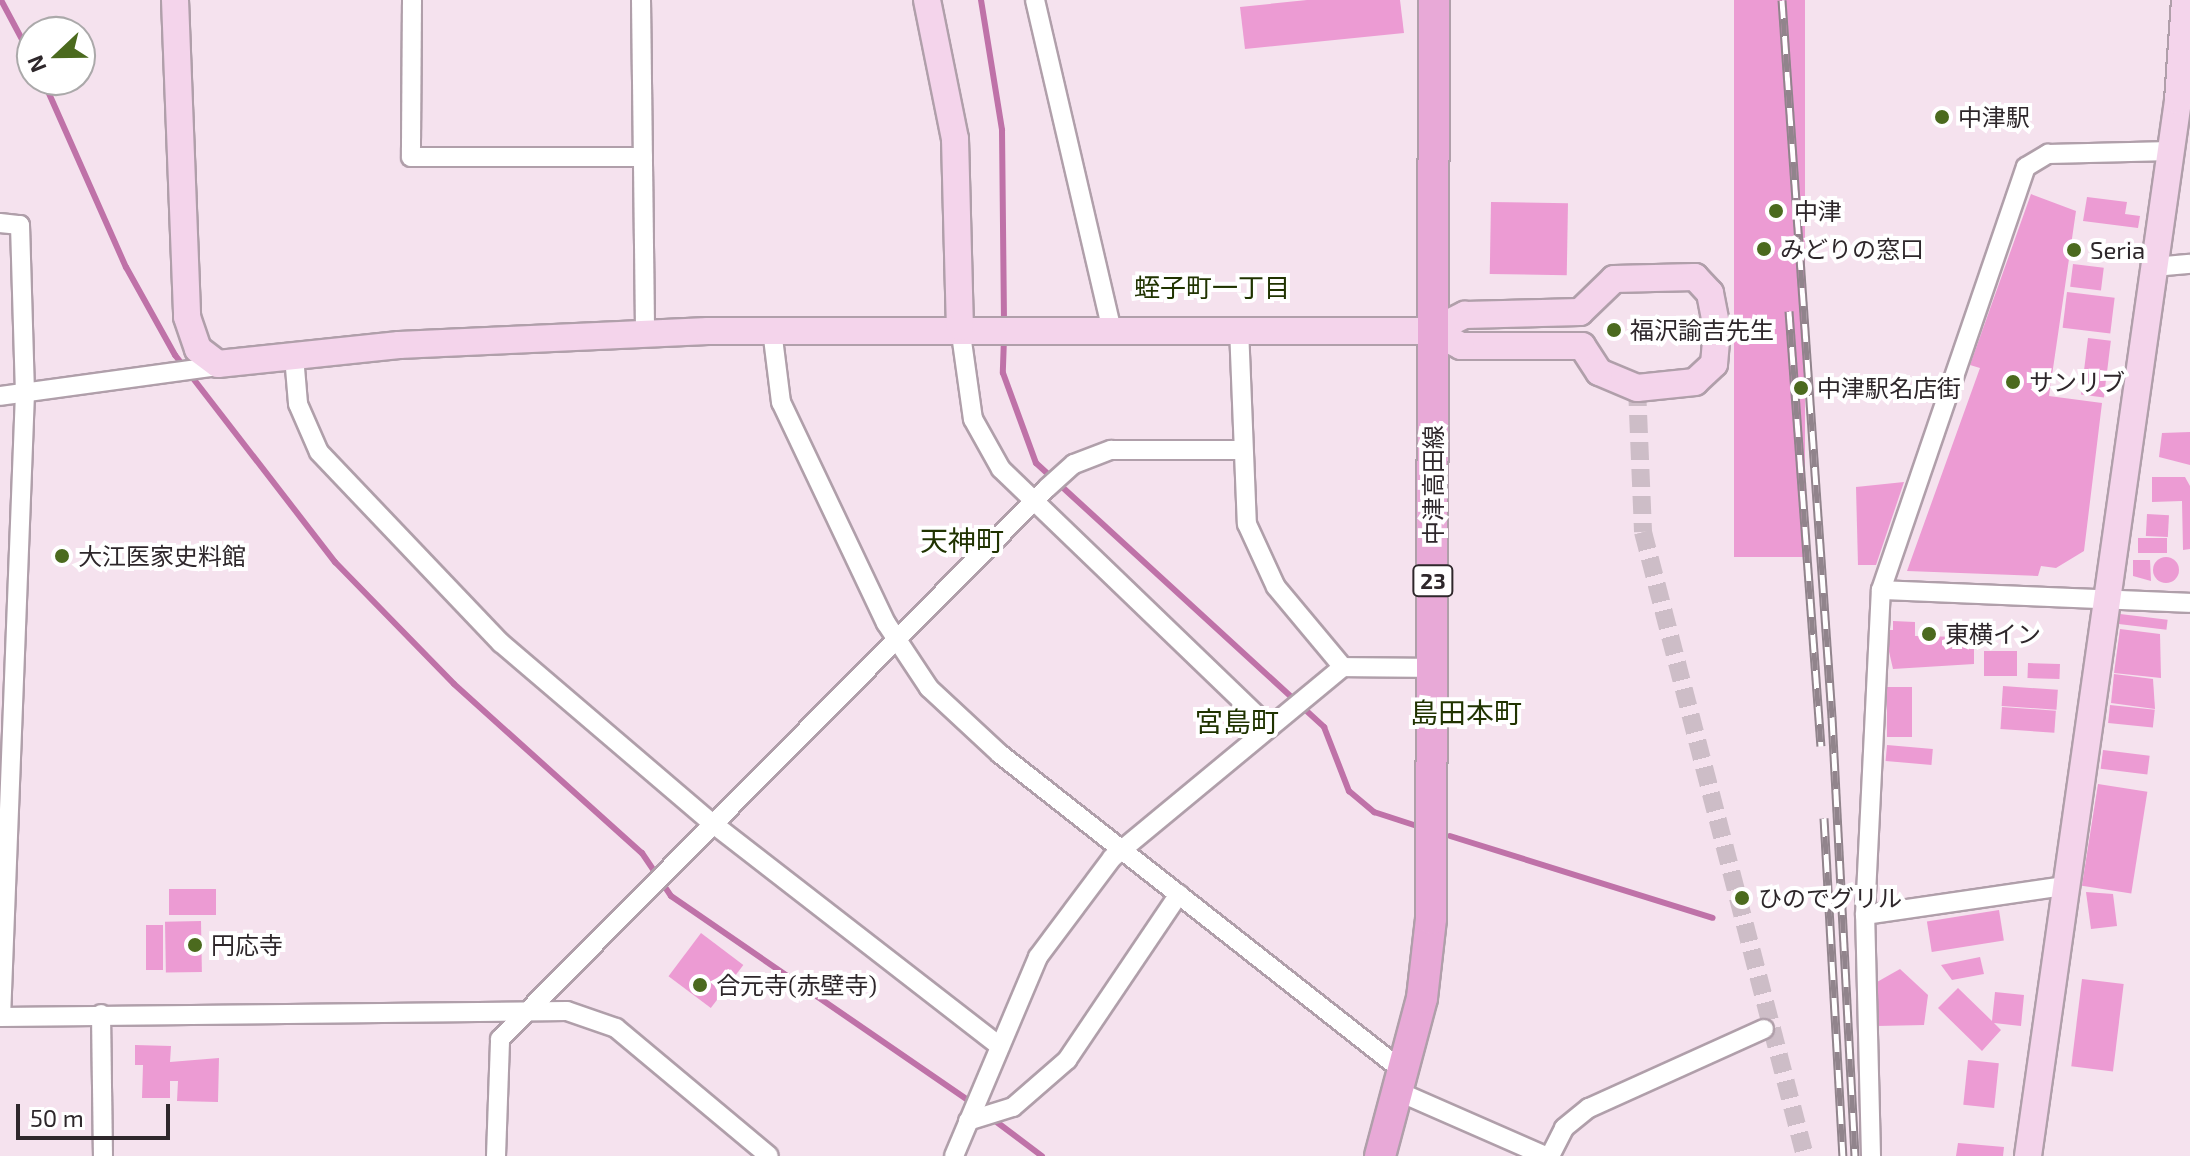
<!DOCTYPE html>
<html>
<head>
<meta charset="utf-8">
<style>
  body { margin:0 }
  #map { position:relative; width:2190px; height:1156px; overflow:hidden; background:#f5e2ee; font-family:"Exo 2","Noto Sans JP",sans-serif }
  div>[style] { position:absolute }
  [style*='--x'] { left:calc(var(--x)*1px); top:calc(var(--y)*1px); width:calc(var(--w)*1px); rotate:calc(var(--a)*1deg) }
  .stream>* { height:6px; margin:-3px; padding:0 3px; transform-origin:3px; border-radius:3px; background:#bf72a8 }
  .building>* { inset:0; background:#ec9bd3; transform-origin:0 0 }
  .round { border-radius:50% }
  .street-tunnel>* { height:18px; margin-top:-9px; transform-origin:0; background:repeating-linear-gradient(90deg,#cdbdc7 0 18px,transparent 0 27px) }
  .roads { filter:drop-shadow(2px 0 #b09faa) drop-shadow(-2px 0 #b09faa) drop-shadow(0 2px #b09faa) drop-shadow(0 -2px #b09faa) }
  .street>* { height:18px; margin:-9px; padding:0 9px; transform-origin:9px; border-radius:9px; background:#fff }
  .secondary>* { height:26px; margin:-13px; padding:0 13px; transform-origin:13px; border-radius:13px; background:#f4d4eb }
  .primary>* { height:30px; margin:-15px; padding:0 15px; transform-origin:15px; border-radius:15px; background:#e8a9d7 }
  .rail>* { height:9px; margin-top:-4.5px; transform-origin:0; background:repeating-linear-gradient(90deg,#fff 0 18px,#91848c 0 36px); box-sizing:border-box; border-block:2px solid #91848c }
  .dots>* { width:22px; height:22px; translate:-50% -50%; box-sizing:border-box; border:4px solid #fff; border-radius:50% }
  span { translate:-50% -50%; white-space:nowrap; text-align:center; line-height:1.15; -webkit-text-stroke:8px #fff; paint-order:stroke }
  .shield-label span { padding:2px 6px; background:#fff; border:2px solid; border-radius:6px; -webkit-text-stroke-width:0 }
  .shield-label { font-size:22px; color:#2e272b; font-weight:700 }
  .poi-label { font-size:24px; color:#2e272b }
  .left { translate:0 -50%; text-align:left }
  .street-label { font-size:24px; color:#2e272b }
  .neighbourhood-label { font-size:26px; color:#203300 }
  .quarter-label { font-size:28px; color:#203300 }
  .north { position:absolute; left:16px; top:16px; width:80px; height:80px; box-sizing:border-box; background:#fff; border:2px solid #aba9aa; border-radius:50%; rotate:248deg; font-size:22px; font-weight:700; line-height:32px; text-align:center; color:#2e272b }
  .north::after { content:''; display:block; margin:auto; width:28px; height:36px; background:#4b6a1e; clip-path:polygon(50% 0,100% 100%,50% 72%,0 100%) }
  .scale { position:absolute; left:16px; top:1104px; width:154px; height:36px; box-sizing:border-box; border:4px solid #2e272b; border-top:0; padding-left:10px; font-size:24px; line-height:28px; white-space:nowrap; color:#2e272b; -webkit-text-stroke:6px #fff; paint-order:stroke }
</style>
</head>
<body>
<div id="map">
  <div class="stream">
    <i style="--x:1;--y:0;--w:66;--a:61.9"></i>
    <i style="--x:981;--y:0;--w:132;--a:80.8"></i>
    <i style="--x:1002;--y:130;--w:196;--a:89.4"></i>
    <i style="--x:43;--y:80;--w:205;--a:66.1"></i>
    <i style="--x:126;--y:267;--w:101;--a:60.9"></i>
    <i style="--x:175;--y:355;--w:262;--a:52.3"></i>
    <i style="--x:335;--y:562;--w:170;--a:45.7"></i>
    <i style="--x:454;--y:684;--w:253;--a:42"></i>
    <i style="--x:642;--y:853;--w:52;--a:56"></i>
    <i style="--x:671;--y:896;--w:365;--a:34.5"></i>
    <i style="--x:1004;--y:338;--w:35;--a:92"></i>
    <i style="--x:1003;--y:373;--w:96;--a:69.9"></i>
    <i style="--x:1036;--y:463;--w:391;--a:42.5"></i>
    <i style="--x:1324;--y:727;--w:69;--a:68.7"></i>
    <i style="--x:1349;--y:791;--w:33;--a:40"></i>
    <i style="--x:1374;--y:812;--w:42;--a:18"></i>
    <i style="--x:1450;--y:836;--w:275;--a:17.3"></i>
    <i style="--x:990;--y:1117;--w:65;--a:36.9"></i>
  </div>
  <div class="building">
    <i style="clip-path:polygon(1307px 0,1400px 0,1404px 33px,1245px 49px,1240px 7px)"></i>
    <i style="left:1734px;top:0;width:71px;height:557px"></i>
    <i style="clip-path:polygon(2031px 194px,2076px 211px,2049px 396px,2102px 403px,2084px 551px,2056px 568px,2041px 566px,2038px 576px,1907px 571px,1980px 368px,1970px 365px)"></i>
    <i style="clip-path:polygon(2087px 197px,2127px 202px,2125px 214px,2140px 216px,2138px 228px,2083px 221px)"></i>
    <i style="left:1491px;top:202px;width:77px;height:72px;rotate:1deg"></i>
    <i style="left:2073px;top:264px;width:31px;height:23px;rotate:7deg"></i>
    <i style="left:2067px;top:292px;width:48px;height:36px;rotate:7deg"></i>
    <i style="left:2088px;top:338px;width:23px;height:57px;rotate:7deg"></i>
    <i style="clip-path:polygon(2190px 432px,2190px 465px,2159px 457px,2162px 433px)"></i>
    <i style="clip-path:polygon(2152px 477px,2185px 477px,2190px 486px,2190px 549px,2183px 550px,2182px 501px,2152px 502px)"></i>
    <i style="clip-path:polygon(1904px 482px,1876px 565px,1858px 565px,1856px 487px)"></i>
    <i style="left:2147px;top:514px;width:22px;height:22px;rotate:3deg"></i>
    <i style="left:2138px;top:538px;width:29px;height:15px"></i>
    <i class="round" style="left:2153px;top:557px;width:26px;height:26px"></i>
    <i style="clip-path:polygon(2133px 560px,2150px 560px,2151px 581px,2133px 576px)"></i>
    <i style="left:2120px;top:614px;width:48px;height:10px;rotate:7deg"></i>
    <i style="clip-path:polygon(1893px 621px,1915px 622px,1915px 636px,1966px 637px,1974px 641px,1974px 664px,1893px 669px,1884px 630px,1893px 630px)"></i>
    <i style="clip-path:polygon(2120px 629px,2160px 634px,2161px 678px,2114px 673px)"></i>
    <i style="left:1984px;top:651px;width:33px;height:25px"></i>
    <i style="left:2028px;top:663px;width:32px;height:15px;rotate:2deg"></i>
    <i style="clip-path:polygon(2114px 674px,2153px 679px,2155px 709px,2111px 703px)"></i>
    <i style="left:2003px;top:686px;width:55px;height:20px;rotate:4deg"></i>
    <i style="left:1887px;top:687px;width:25px;height:50px"></i>
    <i style="left:2110px;top:705px;width:45px;height:18px;rotate:6deg"></i>
    <i style="left:2002px;top:707px;width:54px;height:22px;rotate:4deg"></i>
    <i style="left:1887px;top:745px;width:46px;height:16px;rotate:5deg"></i>
    <i style="left:2103px;top:750px;width:47px;height:19px;rotate:7deg"></i>
    <i style="left:2098px;top:784px;width:50px;height:103px;rotate:9deg"></i>
    <i style="left:216px;top:889px;width:26px;height:47px;rotate:90deg"></i>
    <i style="clip-path:polygon(2086px 892px,2113px 894px,2117px 926px,2091px 929px)"></i>
    <i style="left:1999px;top:910px;width:31px;height:73px;rotate:81deg"></i>
    <i style="left:201px;top:921px;width:51px;height:36px;rotate:89deg"></i>
    <i style="left:146px;top:925px;width:17px;height:45px"></i>
    <i style="left:701px;top:933px;width:53px;height:54px;rotate:37deg"></i>
    <i style="clip-path:polygon(1980px 957px,1984px 974px,1952px 980px,1941px 965px)"></i>
    <i style="clip-path:polygon(1900px 969px,1928px 995px,1924px 1025px,1877px 1026px,1877px 982px)"></i>
    <i style="left:2082px;top:979px;width:42px;height:88px;rotate:7deg"></i>
    <i style="clip-path:polygon(1958px 988px,1992px 1021px,1995px 992px,2024px 995px,2021px 1026px,1994px 1023px,2001px 1030px,1982px 1051px,1938px 1008px)"></i>
    <i style="clip-path:polygon(135px 1045px,171px 1046px,170px 1062px,219px 1058px,218px 1102px,177px 1101px,178px 1081px,170px 1081px,170px 1098px,142px 1098px,143px 1065px,135px 1065px)"></i>
    <i style="left:1968px;top:1060px;width:31px;height:45px;rotate:6deg"></i>
    <i style="clip-path:polygon(1958px 1143px,2004px 1147px,2003px 1156px,1956px 1156px)"></i>
  </div>
  <div class="street-tunnel">
    <i style="--x:1637;--y:388;--w:144;--a:87.6"></i>
    <i style="--x:1643;--y:532;--w:645;--a:75.45"></i>
  </div>
  <div class="roads">
    <div class="street">
      <i style="--x:412;--y:0;--w:157;--a:90.4"></i>
      <i style="--x:411;--y:157;--w:232;--a:0"></i>
      <i style="--x:641;--y:0;--w:333;--a:89.3"></i>
      <i style="--x:1035;--y:0;--w:336;--a:76.9"></i>
      <i style="--x:0;--y:223;--w:20;--a:6"></i>
      <i style="--x:20;--y:225;--w:168;--a:88.3"></i>
      <i style="--x:25;--y:393;--w:624;--a:92.2"></i>
      <i style="--x:2154;--y:267;--w:36;--a:-5"></i>
      <i style="--x:960;--y:327;--w:93;--a:82"></i>
      <i style="--x:973;--y:419;--w:57;--a:60.8"></i>
      <i style="--x:1001;--y:469;--w:372;--a:43.9"></i>
      <i style="--x:1239;--y:328;--w:196;--a:87.7"></i>
      <i style="--x:1247;--y:524;--w:69;--a:65.3"></i>
      <i style="--x:1276;--y:587;--w:104;--a:50.1"></i>
      <i style="--x:772;--y:330;--w:73;--a:82.9"></i>
      <i style="--x:781;--y:402;--w:245;--a:64.6"></i>
      <i style="--x:886;--y:623;--w:78;--a:56.5"></i>
      <i style="--x:929;--y:688;--w:97;--a:42.9"></i>
      <i style="--x:1000;--y:754;--w:513;--a:38.19"></i>
      <i style="--x:294;--y:356;--w:48;--a:85.2"></i>
      <i style="--x:298;--y:404;--w:52;--a:66.4"></i>
      <i style="--x:319;--y:452;--w:264;--a:46.4"></i>
      <i style="--x:501;--y:643;--w:277;--a:40.5"></i>
      <i style="--x:712;--y:823;--w:364;--a:37.8"></i>
      <i style="--x:0;--y:396;--w:229;--a:-7.8"></i>
      <i style="--x:1881;--y:590;--w:309;--a:2.4"></i>
      <i style="--x:1865;--y:915;--w:200;--a:-8.3"></i>
      <i style="--x:101;--y:1014;--w:142;--a:89.2"></i>
      <i style="--x:0;--y:1017;--w:567;--a:-0.61"></i>
      <i style="--x:567;--y:1011;--w:52;--a:19.1"></i>
      <i style="--x:616;--y:1028;--w:199;--a:39.9"></i>
      <i style="--x:1397;--y:1091;--w:162;--a:23.7"></i>
      <i style="--x:968;--y:1121;--w:47;--a:-17.3"></i>
      <i style="--x:1013;--y:1107;--w:72;--a:-41"></i>
      <i style="--x:1067;--y:1060;--w:200;--a:-56"></i>
      <i style="--x:496;--y:1156;--w:117;--a:-88"></i>
      <i style="--x:500;--y:1039;--w:776;--a:-45.21"></i>
      <i style="--x:1047;--y:488;--w:36;--a:-42"></i>
      <i style="--x:1074;--y:464;--w:40;--a:-21"></i>
      <i style="--x:1111;--y:450;--w:130;--a:0"></i>
      <i style="--x:954;--y:1156;--w:216;--a:-67.1"></i>
      <i style="--x:1038;--y:957;--w:124;--a:-53.2"></i>
      <i style="--x:1112;--y:858;--w:300;--a:-39.6"></i>
      <i style="--x:1343;--y:667;--w:89;--a:0.6"></i>
      <i style="--x:1550;--y:1156;--w:31;--a:-63"></i>
      <i style="--x:1564;--y:1128;--w:32;--a:-39"></i>
      <i style="--x:1589;--y:1108;--w:192;--a:-24.3"></i>
      <i style="--x:1871;--y:1156;--w:241;--a:-91.4"></i>
      <i style="--x:1865;--y:915;--w:325;--a:-87.2"></i>
      <i style="--x:1881;--y:590;--w:447;--a:-71.1"></i>
      <i style="--x:2026;--y:167;--w:26;--a:-31"></i>
      <i style="--x:2048;--y:154;--w:123;--a:-1.4"></i>
    </div>
    <div class="secondary">
      <i style="--x:175;--y:0;--w:317;--a:87.8"></i>
      <i style="--x:187;--y:317;--w:34;--a:71"></i>
      <i style="--x:198;--y:349;--w:25;--a:37"></i>
      <i style="--x:218;--y:364;--w:182;--a:-6"></i>
      <i style="--x:399;--y:345;--w:309;--a:-2.6"></i>
      <i style="--x:708;--y:331;--w:725;--a:0"></i>
      <i style="--x:1433;--y:331;--w:36;--a:-27"></i>
      <i style="--x:1465;--y:315;--w:115;--a:-1.5"></i>
      <i style="--x:1580;--y:312;--w:47;--a:-44.1"></i>
      <i style="--x:1614;--y:279;--w:81;--a:-1.4"></i>
      <i style="--x:1695;--y:277;--w:22;--a:47"></i>
      <i style="--x:1710;--y:293;--w:38;--a:79"></i>
      <i style="--x:1717;--y:330;--w:34;--a:95"></i>
      <i style="--x:1714;--y:364;--w:26;--a:137"></i>
      <i style="--x:1695;--y:382;--w:58;--a:174.1"></i>
      <i style="--x:1637;--y:388;--w:41;--a:-157.2"></i>
      <i style="--x:1599;--y:372;--w:31;--a:-123"></i>
      <i style="--x:1582;--y:346;--w:121;--a:180"></i>
      <i style="--x:1461;--y:346;--w:32;--a:-152"></i>
      <i style="--x:927;--y:0;--w:142;--a:78.6"></i>
      <i style="--x:955;--y:139;--w:188;--a:88.5"></i>
      <i style="--x:2028;--y:1156;--w:1066;--a:-81.91"></i>
      <i style="--x:2178;--y:101;--w:101;--a:-86"></i>
    </div>
    <div class="primary">
      <i style="--x:1380;--y:1156;--w:163;--a:-75.1"></i>
      <i style="--x:1422;--y:998;--w:80;--a:-83.5"></i>
      <i style="--x:1431;--y:919;--w:919;--a:-89.81"></i>
    </div>
  </div>
  <div class="rail">
    <i style="--x:1782;--y:0;--w:719;--a:86.01"></i>
    <i style="--x:1832;--y:717;--w:440;--a:87"></i>
    <i style="--x:1789;--y:311;--w:436;--a:85.8"></i>
    <i style="--x:1824;--y:818;--w:339;--a:86.8"></i>
  </div>
  <div class="dots">
    <i style="left:1942px;top:117px;background:#4b6a1e"></i>
    <i style="left:1776px;top:211px;background:#4b6a1e"></i>
    <i style="left:1764px;top:249px;background:#4b6a1e"></i>
    <i style="left:2074px;top:250px;background:#4b6a1e"></i>
    <i style="left:1614px;top:330px;background:#4b6a1e"></i>
    <i style="left:2013px;top:382px;background:#4b6a1e"></i>
    <i style="left:1801px;top:388px;background:#4b6a1e"></i>
    <i style="left:62px;top:556px;background:#4b6a1e"></i>
    <i style="left:1929px;top:634px;background:#4b6a1e"></i>
    <i style="left:1742px;top:898px;background:#4b6a1e"></i>
    <i style="left:195px;top:945px;background:#4b6a1e"></i>
    <i style="left:700px;top:985px;background:#4b6a1e"></i>
  </div>
  <div class="shield-label">
    <span style="left:1433px;top:581px">23</span>
  </div>
  <div class="poi-label">
    <span class="left" style="left:1958px;top:117px">中津駅</span>
    <span class="left" style="left:1794px;top:211px">中津</span>
    <span class="left" style="left:1780px;top:249px">みどりの窓口</span>
    <span class="left" style="left:2090px;top:250px">Seria</span>
    <span class="left" style="left:1630px;top:330px">福沢諭吉先生</span>
    <span class="left" style="left:2029px;top:382px">サンリブ</span>
    <span class="left" style="left:1817px;top:388px">中津駅名店街</span>
    <span class="left" style="left:78px;top:556px">大江医家史料館</span>
    <span class="left" style="left:1945px;top:634px">東横イン</span>
    <span class="left" style="left:1758px;top:898px">ひのでグリル</span>
    <span class="left" style="left:211px;top:945px">円応寺</span>
    <span class="left" style="left:716px;top:985px">合元寺(赤壁寺)</span>
  </div>
  <div class="street-label">
    <span style="left:1433px;top:485px;rotate:-90deg">中津高田線</span>
  </div>
  <div class="neighbourhood-label">
    <span style="left:1212px;top:287px">蛭子町一丁目</span>
  </div>
  <div class="quarter-label">
    <span style="left:962px;top:540px">天神町</span>
    <span style="left:1466px;top:712px">島田本町</span>
    <span style="left:1237px;top:721px">宮島町</span>
  </div>
  <div class="north">N</div>
  <div class="scale">50 m</div>
</div>
</body>
</html>
